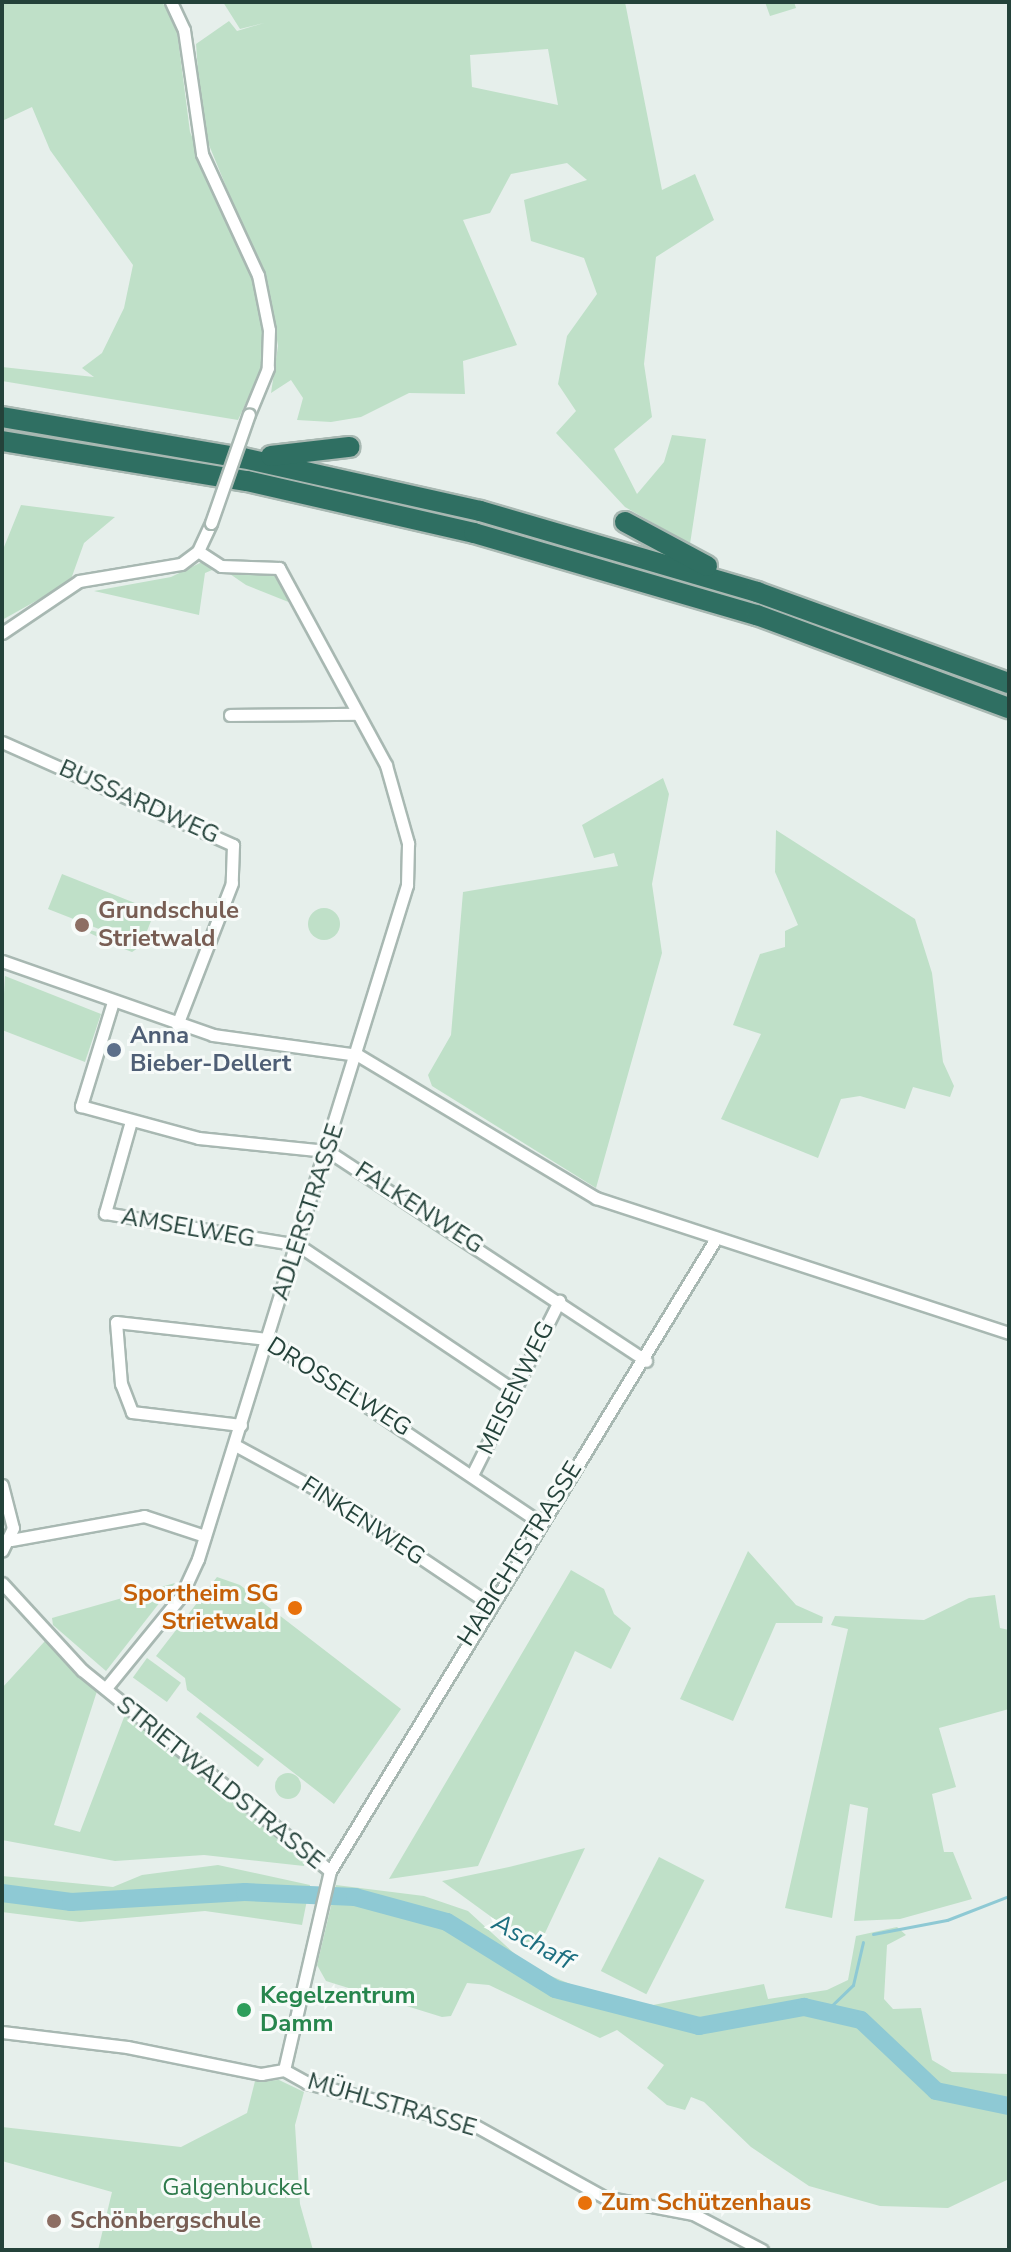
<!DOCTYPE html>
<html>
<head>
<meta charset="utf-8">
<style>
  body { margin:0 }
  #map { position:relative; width:1011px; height:2252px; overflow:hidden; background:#e6efeb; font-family:"Nunito Sans",sans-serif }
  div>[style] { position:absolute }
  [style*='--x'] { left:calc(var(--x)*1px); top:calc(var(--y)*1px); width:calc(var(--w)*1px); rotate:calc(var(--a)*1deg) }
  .green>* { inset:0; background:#bfe0c8; transform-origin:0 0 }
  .round { border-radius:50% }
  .stream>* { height:3px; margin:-1.5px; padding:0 1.5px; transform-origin:1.5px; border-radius:1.5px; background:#8ec9d4 }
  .river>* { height:18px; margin:-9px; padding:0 9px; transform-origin:9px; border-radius:9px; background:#8ec9d4 }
  .roads { filter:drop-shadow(2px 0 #a8b8b2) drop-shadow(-2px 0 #a8b8b2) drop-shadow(0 2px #a8b8b2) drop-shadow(0 -2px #a8b8b2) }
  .street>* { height:11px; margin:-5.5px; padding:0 5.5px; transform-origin:5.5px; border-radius:5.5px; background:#fff }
  .highway>* { height:20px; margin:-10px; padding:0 10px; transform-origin:10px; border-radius:10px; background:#2f6f62 }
  .bridges { filter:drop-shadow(2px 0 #a8b8b2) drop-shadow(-2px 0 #a8b8b2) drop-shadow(0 2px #a8b8b2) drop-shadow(0 -2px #a8b8b2) }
  .street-bridge>* { height:11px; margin:-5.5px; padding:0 5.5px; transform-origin:5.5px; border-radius:5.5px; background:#fff }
  .dots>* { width:22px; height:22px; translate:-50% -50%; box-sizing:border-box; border:4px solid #f7fbf9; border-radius:50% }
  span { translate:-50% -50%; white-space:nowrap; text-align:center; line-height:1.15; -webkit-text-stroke:6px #f7fbf9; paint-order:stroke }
  .street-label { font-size:24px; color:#24423a }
  .education-label { font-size:24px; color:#785e54; font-weight:700 }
  .left { translate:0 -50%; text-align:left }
  .service-label { font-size:24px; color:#4e5e75; font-weight:700 }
  .food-label { font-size:24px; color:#c56008; font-weight:700 }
  .right { translate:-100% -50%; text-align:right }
  .leisure-label { font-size:24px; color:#27864d; font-weight:700 }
  .park-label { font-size:24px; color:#2d7a4b }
  .water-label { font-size:26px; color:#1c6f80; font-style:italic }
  .frame { position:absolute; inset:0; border:4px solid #24423a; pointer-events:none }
</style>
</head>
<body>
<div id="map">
  <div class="green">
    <i style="clip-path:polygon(2px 2px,162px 2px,176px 23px,190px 132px,254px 277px,263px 324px,262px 368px,238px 420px,2px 381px,2px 367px,94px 377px,82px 368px,102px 353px,124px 308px,133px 265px,50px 150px,32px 107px,2px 121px)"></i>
    <i style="clip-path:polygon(evenodd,223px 2px,625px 2px,662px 190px,695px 174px,714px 220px,656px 257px,644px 364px,652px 417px,614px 449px,637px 494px,664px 462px,672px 435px,706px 439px,690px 544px,625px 507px,556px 433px,576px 411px,558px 384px,567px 336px,597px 294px,584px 258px,531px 241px,524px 200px,587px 180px,567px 163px,511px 174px,490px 213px,463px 220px,517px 345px,463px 361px,465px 394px,409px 393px,361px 417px,331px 422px,297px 420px,303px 398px,291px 380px,271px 393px,278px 346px,269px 291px,202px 128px,196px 44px,229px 21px,237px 31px,264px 23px,240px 29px,223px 2px,548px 49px,558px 105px,472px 87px,470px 55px,548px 49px)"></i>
    <i style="clip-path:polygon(765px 2px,794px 2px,796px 8px,770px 16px)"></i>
    <i style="clip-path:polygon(21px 505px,115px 517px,84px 543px,70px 582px,2px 620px,2px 552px)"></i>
    <i style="clip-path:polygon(204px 561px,217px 568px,205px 573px,199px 615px,94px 591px,171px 577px)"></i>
    <i style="clip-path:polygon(227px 572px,277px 574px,291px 603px,246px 585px)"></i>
    <i style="clip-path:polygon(663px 778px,669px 794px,652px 884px,662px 953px,596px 1188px,432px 1086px,428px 1075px,451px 1035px,463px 892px,618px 866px,614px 853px,594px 858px,582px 825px)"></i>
    <i style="clip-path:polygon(776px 830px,915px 919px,932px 973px,943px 1062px,954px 1086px,950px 1097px,913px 1087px,905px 1109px,860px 1096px,841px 1099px,818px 1158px,721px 1119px,761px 1034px,733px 1025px,760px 954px,785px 947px,785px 931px,798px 925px,775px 872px)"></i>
    <i style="clip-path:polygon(62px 874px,155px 911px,141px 946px,132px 952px,119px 947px,77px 927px,122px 938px,48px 909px)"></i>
    <i class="round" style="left:308px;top:908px;width:32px;height:32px"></i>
    <i style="clip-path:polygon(5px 976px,101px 1014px,85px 1062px,2px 1030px)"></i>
    <i style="clip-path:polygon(748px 1551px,796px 1605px,823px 1617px,822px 1623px,776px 1623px,733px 1721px,680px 1699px)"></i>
    <i style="clip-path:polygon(571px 1570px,604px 1589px,614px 1614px,631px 1628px,611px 1669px,575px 1651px,478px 1866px,389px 1879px)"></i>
    <i style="clip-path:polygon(217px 1577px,240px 1585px,401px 1709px,334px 1804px,187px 1690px,185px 1678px,156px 1656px)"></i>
    <i style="clip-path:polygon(175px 1583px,106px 1671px,53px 1625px,52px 1618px)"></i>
    <i style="clip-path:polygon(995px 1595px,1000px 1628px,1009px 1630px,1009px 1709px,939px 1728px,956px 1787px,932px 1794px,944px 1852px,953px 1852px,972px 1899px,900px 1919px,854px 1921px,868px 1808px,850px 1804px,832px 1918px,785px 1908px,848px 1629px,831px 1625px,835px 1616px,924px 1620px,969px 1598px)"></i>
    <i style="clip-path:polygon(45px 1641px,98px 1688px,54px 1825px,80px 1832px,126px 1712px,305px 1858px,304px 1866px,204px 1855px,115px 1861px,2px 1840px,2px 1688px)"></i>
    <i style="left:147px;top:1658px;width:42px;height:24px;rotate:36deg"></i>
    <i style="clip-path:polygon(200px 1712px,264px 1759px,258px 1767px,196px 1717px)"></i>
    <i class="round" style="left:275px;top:1773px;width:26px;height:26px"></i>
    <i style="clip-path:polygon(585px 1848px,537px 1950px,442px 1881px,509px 1867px)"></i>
    <i style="left:659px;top:1857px;width:51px;height:128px;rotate:27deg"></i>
    <i style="clip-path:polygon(218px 1865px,310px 1885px,302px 1925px,205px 1911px,80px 1922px,2px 1912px,2px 1876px,113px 1887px,142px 1875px)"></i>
    <i style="clip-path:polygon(336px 1885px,424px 1896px,468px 1911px,529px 1967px,597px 1995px,653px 2005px,764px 1984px,768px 1999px,827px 1990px,848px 1980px,856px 1936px,897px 1927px,906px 1935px,887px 1945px,884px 1999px,893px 2009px,921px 2008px,932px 2060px,952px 2072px,1009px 2074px,1009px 2179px,948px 2208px,880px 2206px,809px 2186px,751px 2147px,704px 2102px,691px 2097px,685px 2110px,667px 2105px,647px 2088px,664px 2065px,617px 2030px,600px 2038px,489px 1985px,467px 1983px,451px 2016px,442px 2017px,326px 1981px,317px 1965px)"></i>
    <i style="clip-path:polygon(279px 2080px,304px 2092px,295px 2125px,300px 2204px,313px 2250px,98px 2250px,112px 2192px,2px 2161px,2px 2127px,181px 2147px,247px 2113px,255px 2081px)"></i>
  </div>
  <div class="stream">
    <i style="--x:873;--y:1934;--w:75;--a:-10.7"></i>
    <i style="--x:947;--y:1920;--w:66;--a:-21.2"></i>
    <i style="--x:825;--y:2012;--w:39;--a:-44"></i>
    <i style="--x:853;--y:1985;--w:44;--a:-76.9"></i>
  </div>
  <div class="river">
    <i style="--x:2;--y:1893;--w:70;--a:7.4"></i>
    <i style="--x:71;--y:1902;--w:174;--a:-3.3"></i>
    <i style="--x:245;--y:1892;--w:110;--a:2.6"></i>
    <i style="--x:355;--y:1897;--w:95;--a:15.2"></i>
    <i style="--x:447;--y:1922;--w:127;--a:31.8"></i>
    <i style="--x:555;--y:1989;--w:149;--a:14.4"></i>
    <i style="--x:699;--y:2026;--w:107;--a:-10.3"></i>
    <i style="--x:804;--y:2007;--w:58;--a:12.8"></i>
    <i style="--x:861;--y:2020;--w:103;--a:43.4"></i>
    <i style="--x:936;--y:2091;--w:75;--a:11.6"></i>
  </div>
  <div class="roads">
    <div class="street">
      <i style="--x:171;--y:2;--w:31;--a:65"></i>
      <i style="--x:184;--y:30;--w:125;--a:81.7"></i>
      <i style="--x:202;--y:154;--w:133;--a:65.2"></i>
      <i style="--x:258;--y:275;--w:56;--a:78.7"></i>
      <i style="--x:269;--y:330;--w:38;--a:92"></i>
      <i style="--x:268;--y:368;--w:50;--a:112.4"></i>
      <i style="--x:2;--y:633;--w:93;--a:-34"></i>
      <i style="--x:79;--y:581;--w:103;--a:-9.5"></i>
      <i style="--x:181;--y:564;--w:21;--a:-37"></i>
      <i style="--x:198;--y:551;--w:31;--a:-65"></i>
      <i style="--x:230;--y:715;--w:126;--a:-0.5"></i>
      <i style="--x:2;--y:742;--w:253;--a:24"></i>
      <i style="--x:233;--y:845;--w:38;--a:92"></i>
      <i style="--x:232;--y:883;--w:152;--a:111.2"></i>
      <i style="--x:2;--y:961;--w:224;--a:19.3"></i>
      <i style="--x:213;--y:1035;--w:146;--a:7.9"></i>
      <i style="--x:358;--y:1055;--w:278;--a:31"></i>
      <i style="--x:596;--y:1198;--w:435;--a:18.1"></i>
      <i style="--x:112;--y:1005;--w:106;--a:107.1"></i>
      <i style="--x:81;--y:1106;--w:122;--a:15.2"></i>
      <i style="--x:199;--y:1138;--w:130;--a:5.8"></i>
      <i style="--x:328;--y:1151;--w:381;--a:33.4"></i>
      <i style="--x:131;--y:1121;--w:96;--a:105.8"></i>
      <i style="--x:105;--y:1213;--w:196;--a:9.4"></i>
      <i style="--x:298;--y:1245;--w:262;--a:33.9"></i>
      <i style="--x:241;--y:1425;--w:110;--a:-173.2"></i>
      <i style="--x:132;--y:1412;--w:30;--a:-111"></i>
      <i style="--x:121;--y:1384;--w:62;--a:-94.6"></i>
      <i style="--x:116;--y:1322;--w:152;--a:6.4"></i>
      <i style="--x:267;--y:1339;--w:326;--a:33.9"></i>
      <i style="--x:235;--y:1445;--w:107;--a:28.5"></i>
      <i style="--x:329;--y:1496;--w:192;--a:33.9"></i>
      <i style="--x:472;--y:1475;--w:195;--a:-63.4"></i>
      <i style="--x:2;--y:1485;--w:44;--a:75.7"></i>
      <i style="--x:13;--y:1528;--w:25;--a:116"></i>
      <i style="--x:11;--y:1540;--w:135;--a:-10.2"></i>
      <i style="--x:144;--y:1516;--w:64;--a:18.2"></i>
      <i style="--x:2;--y:1583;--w:118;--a:47.4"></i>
      <i style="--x:82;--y:1670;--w:319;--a:39"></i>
      <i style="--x:106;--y:1688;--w:119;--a:-50.8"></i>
      <i style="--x:181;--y:1596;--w:41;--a:-65.3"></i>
      <i style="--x:198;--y:1559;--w:706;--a:-72.77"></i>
      <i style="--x:407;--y:885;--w:42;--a:-88.6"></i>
      <i style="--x:408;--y:843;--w:81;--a:-105.8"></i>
      <i style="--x:386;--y:765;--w:224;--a:-118.5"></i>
      <i style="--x:279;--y:568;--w:58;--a:-178"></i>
      <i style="--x:221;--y:566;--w:27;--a:-147"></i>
      <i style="--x:2;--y:2032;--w:126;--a:6.8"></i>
      <i style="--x:127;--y:2047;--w:137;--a:11.4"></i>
      <i style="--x:261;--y:2074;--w:23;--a:-10"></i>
      <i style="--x:284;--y:2070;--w:204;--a:-77"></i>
      <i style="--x:330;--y:1871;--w:739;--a:-58.61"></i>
      <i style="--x:284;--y:2070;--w:26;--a:29"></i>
      <i style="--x:307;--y:2083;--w:172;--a:14.1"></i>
      <i style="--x:474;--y:2125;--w:149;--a:29"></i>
      <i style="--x:604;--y:2197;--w:91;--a:10.8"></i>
      <i style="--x:693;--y:2214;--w:78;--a:27.6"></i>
    </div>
    <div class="highway">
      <i style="--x:2;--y:417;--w:244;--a:9.7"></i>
      <i style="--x:243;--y:458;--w:243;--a:12.6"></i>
      <i style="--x:480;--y:511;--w:289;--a:16.3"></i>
      <i style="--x:757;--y:592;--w:268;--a:19.9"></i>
      <i style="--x:2;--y:441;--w:248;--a:9.3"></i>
      <i style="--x:247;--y:481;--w:233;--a:12.9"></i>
      <i style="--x:474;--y:533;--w:295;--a:16.2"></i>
      <i style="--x:757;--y:615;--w:269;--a:20.3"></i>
      <i style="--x:271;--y:456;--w:79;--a:-6.6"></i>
      <i style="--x:625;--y:522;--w:93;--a:28.2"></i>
    </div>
  </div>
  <div class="bridges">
    <div class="street-bridge">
      <i style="--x:211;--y:523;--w:115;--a:-70.8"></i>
    </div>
  </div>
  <div class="dots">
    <i style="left:82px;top:925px;background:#8d6e63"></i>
    <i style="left:114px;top:1050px;background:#5c6f8a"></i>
    <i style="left:295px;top:1608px;background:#e8710a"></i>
    <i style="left:244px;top:2010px;background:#2e9e5b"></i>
    <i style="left:585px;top:2203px;background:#e8710a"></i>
    <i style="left:54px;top:2221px;background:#8d6e63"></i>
  </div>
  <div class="street-label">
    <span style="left:139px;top:802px;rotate:24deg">BUSSARDWEG</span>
    <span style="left:419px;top:1208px;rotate:33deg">FALKENWEG</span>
    <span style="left:308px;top:1212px;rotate:-72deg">ADLERSTRASSE</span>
    <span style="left:188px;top:1228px;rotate:10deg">AMSELWEG</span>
    <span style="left:339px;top:1387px;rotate:32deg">DROSSELWEG</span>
    <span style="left:516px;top:1388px;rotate:-64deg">MEISENWEG</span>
    <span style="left:363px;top:1521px;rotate:33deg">FINKENWEG</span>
    <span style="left:520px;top:1554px;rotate:-58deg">HABICHTSTRASSE</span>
    <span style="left:220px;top:1783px;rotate:39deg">STRIETWALDSTRASSE</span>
    <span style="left:392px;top:2105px;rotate:16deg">MÜHLSTRASSE</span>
  </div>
  <div class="education-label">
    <span class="left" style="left:98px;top:925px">Grundschule<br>Strietwald</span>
    <span class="left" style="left:70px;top:2221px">Schönbergschule</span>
  </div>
  <div class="service-label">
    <span class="left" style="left:130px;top:1050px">Anna<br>Bieber-Dellert</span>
  </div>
  <div class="food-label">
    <span class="right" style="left:279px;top:1608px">Sportheim SG<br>Strietwald</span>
    <span class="left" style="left:601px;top:2203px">Zum Schützenhaus</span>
  </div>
  <div class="leisure-label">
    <span class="left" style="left:260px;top:2010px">Kegelzentrum<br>Damm</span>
  </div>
  <div class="park-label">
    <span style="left:236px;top:2188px">Galgenbuckel</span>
  </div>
  <div class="water-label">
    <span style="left:533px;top:1942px;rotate:29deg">Aschaff</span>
  </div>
  <div class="frame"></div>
</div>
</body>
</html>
